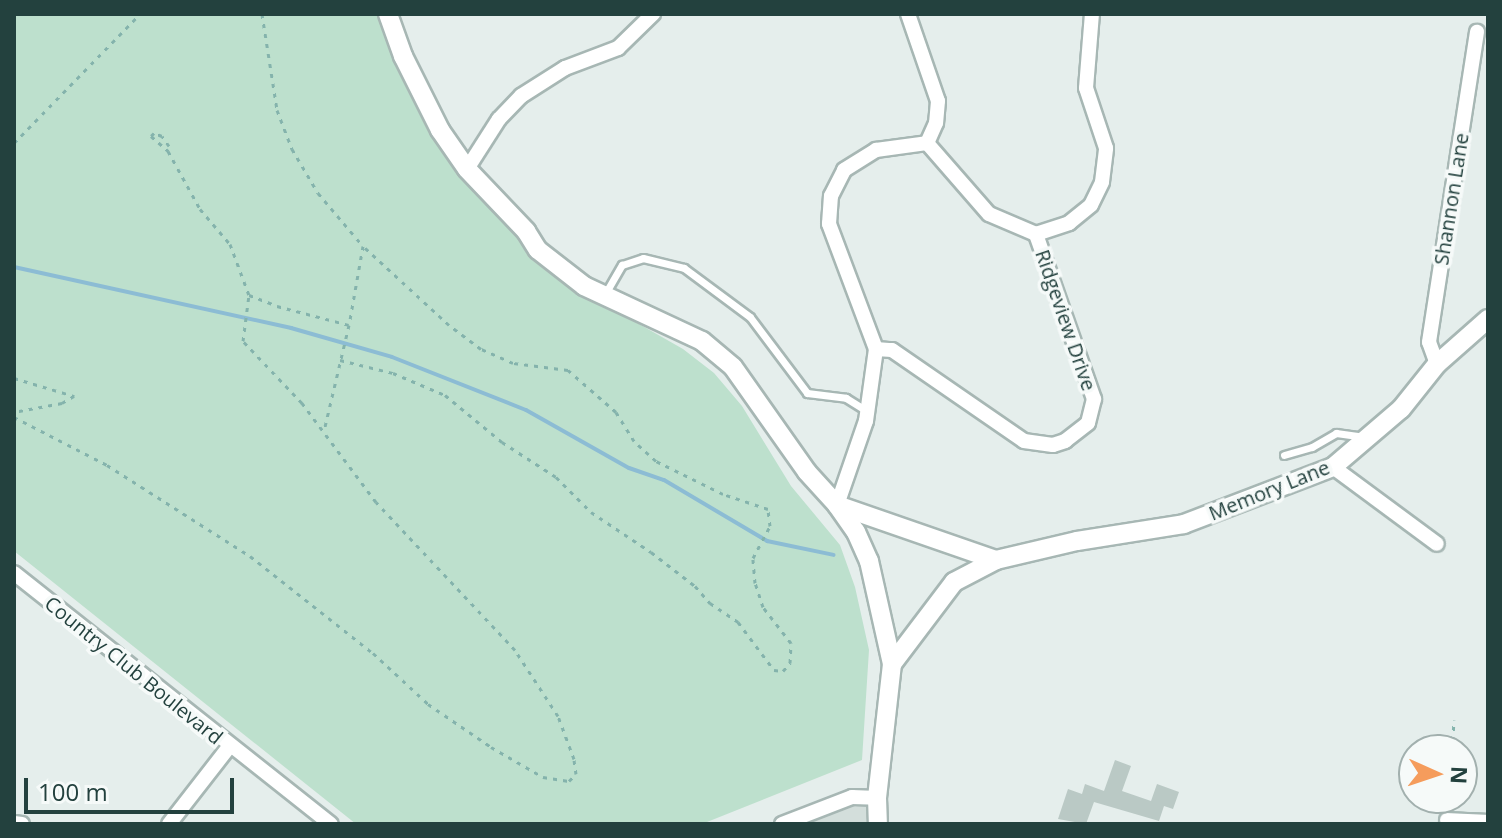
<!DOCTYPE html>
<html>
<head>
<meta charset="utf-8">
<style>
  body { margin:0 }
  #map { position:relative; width:1502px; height:838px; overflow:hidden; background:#e5eeec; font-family:"Open Sans",sans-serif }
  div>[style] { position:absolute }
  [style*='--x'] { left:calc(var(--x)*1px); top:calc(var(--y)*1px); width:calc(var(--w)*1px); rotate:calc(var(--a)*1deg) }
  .built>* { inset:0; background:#d3dedb }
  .green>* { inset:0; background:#bde0cd }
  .stream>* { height:4px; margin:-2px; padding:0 2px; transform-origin:2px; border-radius:2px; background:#8cbcd4 }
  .building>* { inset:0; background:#bac9c5 }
  .path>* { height:3px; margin-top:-1.5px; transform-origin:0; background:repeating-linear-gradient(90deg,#84b3ac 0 4px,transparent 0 10px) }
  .roads { filter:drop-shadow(2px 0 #a7b7b4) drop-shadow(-2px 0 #a7b7b4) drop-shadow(0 2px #a7b7b4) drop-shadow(0 -2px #a7b7b4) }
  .service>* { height:7px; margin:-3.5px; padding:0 3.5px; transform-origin:3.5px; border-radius:3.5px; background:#fff }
  .minor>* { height:14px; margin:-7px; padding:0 7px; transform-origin:7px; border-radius:7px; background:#fff }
  .tertiary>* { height:18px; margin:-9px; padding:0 9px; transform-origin:9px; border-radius:9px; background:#fff }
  span { translate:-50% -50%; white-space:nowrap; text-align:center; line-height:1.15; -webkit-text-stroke:7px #f6faf9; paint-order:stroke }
  .street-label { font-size:20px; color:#23413e }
  .frame { position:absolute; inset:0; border:16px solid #23413e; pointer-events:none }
  .north { position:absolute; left:1398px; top:734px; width:80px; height:80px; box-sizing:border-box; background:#f6faf9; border:2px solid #a2b0ae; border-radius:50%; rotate:93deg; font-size:22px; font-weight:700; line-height:32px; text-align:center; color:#23413e }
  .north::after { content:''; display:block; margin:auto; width:28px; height:36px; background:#f59c5c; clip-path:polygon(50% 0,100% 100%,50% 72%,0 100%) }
  .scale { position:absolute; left:24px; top:778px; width:210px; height:36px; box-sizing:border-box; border:4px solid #23413e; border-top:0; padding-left:10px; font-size:24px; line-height:28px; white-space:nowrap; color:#23413e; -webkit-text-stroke:6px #f6faf9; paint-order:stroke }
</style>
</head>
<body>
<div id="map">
  <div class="built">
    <i style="clip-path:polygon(852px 797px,877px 798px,878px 824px,784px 824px)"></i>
  </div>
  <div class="green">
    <i style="clip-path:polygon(14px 14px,382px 14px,435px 133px,581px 291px,683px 349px,714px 373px,742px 406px,791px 486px,840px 545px,855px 587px,869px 650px,862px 760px,702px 824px,356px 824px,14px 551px)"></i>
  </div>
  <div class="stream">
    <i style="--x:14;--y:267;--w:284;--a:12.4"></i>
    <i style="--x:291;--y:328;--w:105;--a:16"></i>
    <i style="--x:392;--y:357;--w:144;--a:21.6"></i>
    <i style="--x:526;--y:410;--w:118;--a:29.4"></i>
    <i style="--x:629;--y:468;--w:37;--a:19"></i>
    <i style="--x:664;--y:480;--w:120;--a:30.6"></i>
    <i style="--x:767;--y:541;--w:68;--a:11.8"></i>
  </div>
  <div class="building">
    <i style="clip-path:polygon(1115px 760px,1131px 766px,1122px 791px,1151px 801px,1157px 784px,1179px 792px,1173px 809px,1164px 806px,1159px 821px,1094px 802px,1086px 824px,1058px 819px,1068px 789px,1082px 794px,1085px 784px,1104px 791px)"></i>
  </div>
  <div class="path">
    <i style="--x:262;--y:14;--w:97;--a:81.1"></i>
    <i style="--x:277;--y:110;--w:42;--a:69"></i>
    <i style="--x:292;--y:149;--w:51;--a:59.4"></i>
    <i style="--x:318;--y:193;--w:70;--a:49.7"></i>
    <i style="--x:14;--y:143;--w:180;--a:-45.7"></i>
    <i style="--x:169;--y:146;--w:12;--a:-125"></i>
    <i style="--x:162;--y:136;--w:9;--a:-159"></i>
    <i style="--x:154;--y:133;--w:4;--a:135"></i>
    <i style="--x:151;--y:136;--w:23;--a:41"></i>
    <i style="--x:168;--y:151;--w:66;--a:61.1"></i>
    <i style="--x:200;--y:209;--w:46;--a:49.4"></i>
    <i style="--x:230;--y:244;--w:54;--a:69.6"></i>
    <i style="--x:340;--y:360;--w:55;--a:13.8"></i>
    <i style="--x:393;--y:373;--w:56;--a:22.9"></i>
    <i style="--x:445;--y:395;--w:74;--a:39.5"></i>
    <i style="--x:502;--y:442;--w:64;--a:32.9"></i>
    <i style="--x:556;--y:477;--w:49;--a:45"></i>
    <i style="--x:591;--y:512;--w:72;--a:33.7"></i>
    <i style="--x:651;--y:552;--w:56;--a:37.7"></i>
    <i style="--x:695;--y:586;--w:23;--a:49"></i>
    <i style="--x:710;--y:603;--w:34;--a:34"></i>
    <i style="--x:738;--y:622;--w:60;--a:53.1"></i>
    <i style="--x:774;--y:670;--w:9;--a:6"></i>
    <i style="--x:783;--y:671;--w:11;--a:-49"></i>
    <i style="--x:790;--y:663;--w:20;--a:-87"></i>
    <i style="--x:791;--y:643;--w:46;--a:-127.9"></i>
    <i style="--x:763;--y:607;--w:25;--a:-108"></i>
    <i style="--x:755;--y:583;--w:25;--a:-95"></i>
    <i style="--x:753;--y:558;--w:36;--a:-62"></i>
    <i style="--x:770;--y:526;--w:17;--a:-97"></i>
    <i style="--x:768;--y:509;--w:47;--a:-161.6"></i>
    <i style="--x:723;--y:494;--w:75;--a:-153.8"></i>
    <i style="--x:656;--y:461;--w:30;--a:-138"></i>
    <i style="--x:634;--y:441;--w:34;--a:-122"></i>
    <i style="--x:616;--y:412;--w:64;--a:-138.8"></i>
    <i style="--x:568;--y:370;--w:55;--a:-172.7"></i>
    <i style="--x:513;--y:363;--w:35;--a:-156"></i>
    <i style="--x:481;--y:349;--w:40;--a:-143"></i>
    <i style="--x:449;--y:325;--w:117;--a:-137.4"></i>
    <i style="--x:363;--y:246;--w:80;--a:100"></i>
    <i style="--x:14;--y:378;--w:63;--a:16.7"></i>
    <i style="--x:74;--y:396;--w:14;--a:150"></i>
    <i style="--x:62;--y:403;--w:49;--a:169.4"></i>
    <i style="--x:14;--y:417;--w:105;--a:27.3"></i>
    <i style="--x:107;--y:465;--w:169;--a:32.5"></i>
    <i style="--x:250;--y:556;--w:157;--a:38.3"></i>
    <i style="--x:373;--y:653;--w:75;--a:42.8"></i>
    <i style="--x:428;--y:704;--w:76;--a:34.3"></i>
    <i style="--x:491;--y:747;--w:60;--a:30"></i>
    <i style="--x:543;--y:777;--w:26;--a:9"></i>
    <i style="--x:569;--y:781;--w:10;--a:-45"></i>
    <i style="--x:576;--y:774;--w:15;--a:-98"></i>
    <i style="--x:574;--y:759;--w:46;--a:-110.4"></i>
    <i style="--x:558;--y:716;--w:79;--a:-123.1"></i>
    <i style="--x:515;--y:650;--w:203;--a:-133.2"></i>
    <i style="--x:376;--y:502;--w:124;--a:-126.8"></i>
    <i style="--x:302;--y:403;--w:86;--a:-133.6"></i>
    <i style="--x:243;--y:341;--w:46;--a:-82.6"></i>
    <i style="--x:249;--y:295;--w:30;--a:21"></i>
    <i style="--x:277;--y:306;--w:74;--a:14.8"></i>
    <i style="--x:349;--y:325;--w:109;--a:103.3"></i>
    <i style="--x:1452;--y:750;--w:30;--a:-86"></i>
  </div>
  <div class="roads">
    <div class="service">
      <i style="--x:605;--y:294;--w:34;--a:-60"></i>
      <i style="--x:622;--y:265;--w:22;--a:-18"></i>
      <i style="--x:643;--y:258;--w:42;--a:13.7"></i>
      <i style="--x:684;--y:268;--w:82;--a:36.6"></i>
      <i style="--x:750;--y:317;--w:95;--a:53.1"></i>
      <i style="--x:807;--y:393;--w:39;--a:7"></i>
      <i style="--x:846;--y:398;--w:25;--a:32"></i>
      <i style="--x:1284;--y:455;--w:29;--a:-16"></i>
      <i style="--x:1312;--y:447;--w:28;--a:-30"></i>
      <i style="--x:1336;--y:433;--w:29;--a:8"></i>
    </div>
    <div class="minor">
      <i style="--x:908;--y:14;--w:92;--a:71"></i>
      <i style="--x:938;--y:101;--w:22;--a:95"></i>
      <i style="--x:936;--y:123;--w:22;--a:114"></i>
      <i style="--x:467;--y:169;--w:59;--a:-57.4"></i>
      <i style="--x:499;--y:119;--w:32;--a:-46"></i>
      <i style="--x:521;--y:96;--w:52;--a:-32.5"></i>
      <i style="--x:565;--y:68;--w:57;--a:-20.7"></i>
      <i style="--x:618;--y:48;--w:49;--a:-44.2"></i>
      <i style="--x:876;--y:349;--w:16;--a:4"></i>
      <i style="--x:892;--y:350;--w:160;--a:34.6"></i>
      <i style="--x:1024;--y:441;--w:29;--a:8"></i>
      <i style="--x:1053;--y:445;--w:13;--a:-18"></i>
      <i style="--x:1065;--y:441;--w:29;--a:-38"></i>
      <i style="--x:1088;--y:423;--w:25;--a:-76"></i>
      <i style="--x:1094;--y:399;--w:175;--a:-109.4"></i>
      <i style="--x:1437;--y:364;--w:23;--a:-110"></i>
      <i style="--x:1429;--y:342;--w:314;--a:-81.2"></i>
      <i style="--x:1333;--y:467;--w:129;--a:36.5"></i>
      <i style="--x:837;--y:505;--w:89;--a:-71"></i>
      <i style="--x:866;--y:421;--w:73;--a:-82.1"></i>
      <i style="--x:876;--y:349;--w:134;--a:-110.6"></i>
      <i style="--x:829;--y:224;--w:28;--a:-86"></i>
      <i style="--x:831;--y:196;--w:29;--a:-63"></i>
      <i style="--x:844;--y:170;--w:38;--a:-32"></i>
      <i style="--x:876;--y:150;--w:51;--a:-7.8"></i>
      <i style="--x:927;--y:143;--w:94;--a:48.9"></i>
      <i style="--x:989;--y:214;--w:51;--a:23.1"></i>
      <i style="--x:1036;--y:234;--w:35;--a:-18"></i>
      <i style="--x:1069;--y:223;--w:28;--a:-39"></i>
      <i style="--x:1091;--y:205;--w:25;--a:-64"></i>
      <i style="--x:1102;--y:182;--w:34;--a:-83"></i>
      <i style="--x:1106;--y:148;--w:63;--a:-108.4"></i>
      <i style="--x:1086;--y:88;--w:74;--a:-85.4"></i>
      <i style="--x:14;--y:573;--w:404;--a:38.4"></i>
      <i style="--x:1447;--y:820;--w:41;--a:2.8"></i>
      <i style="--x:14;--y:823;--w:8;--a:7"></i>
      <i style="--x:169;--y:824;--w:98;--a:-52.1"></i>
      <i style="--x:782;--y:824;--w:75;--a:-21.1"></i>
      <i style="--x:852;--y:797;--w:25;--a:2"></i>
    </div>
    <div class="tertiary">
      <i style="--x:388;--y:14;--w:45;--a:70.3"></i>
      <i style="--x:403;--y:56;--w:83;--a:63.4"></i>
      <i style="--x:440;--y:130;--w:47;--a:55.3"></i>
      <i style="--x:467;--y:169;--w:86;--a:46.4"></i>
      <i style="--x:526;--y:231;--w:22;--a:58"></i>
      <i style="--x:538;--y:250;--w:58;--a:38"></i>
      <i style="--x:584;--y:286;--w:130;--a:25"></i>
      <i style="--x:702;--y:341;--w:40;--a:40"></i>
      <i style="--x:733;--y:367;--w:128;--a:54.8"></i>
      <i style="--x:807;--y:472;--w:45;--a:47.7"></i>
      <i style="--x:837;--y:505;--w:168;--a:19.1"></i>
      <i style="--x:837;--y:505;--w:33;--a:55"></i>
      <i style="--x:856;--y:532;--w:32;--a:66"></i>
      <i style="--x:869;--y:561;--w:106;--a:77.4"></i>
      <i style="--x:892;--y:664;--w:135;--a:96.4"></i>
      <i style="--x:877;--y:798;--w:26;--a:88"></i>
      <i style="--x:892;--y:664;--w:103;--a:-52.9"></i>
      <i style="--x:954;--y:582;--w:47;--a:-27.6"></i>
      <i style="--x:996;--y:560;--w:83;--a:-13.2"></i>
      <i style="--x:1077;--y:541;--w:108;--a:-9"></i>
      <i style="--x:1184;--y:524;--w:160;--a:-20.9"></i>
      <i style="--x:1333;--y:467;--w:89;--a:-40.5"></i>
      <i style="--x:1401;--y:409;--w:58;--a:-51.3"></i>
      <i style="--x:1437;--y:364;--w:68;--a:-41.4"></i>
    </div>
  </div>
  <div class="street-label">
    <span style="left:1451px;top:199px;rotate:-81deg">Shannon Lane</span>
    <span style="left:1066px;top:320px;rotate:71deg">Ridgeview Drive</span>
    <span style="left:1269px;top:490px;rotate:-22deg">Memory Lane</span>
    <span style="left:134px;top:670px;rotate:39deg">Country Club Boulevard</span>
  </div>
  <div class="frame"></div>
  <div class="north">N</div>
  <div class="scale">100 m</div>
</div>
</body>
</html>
